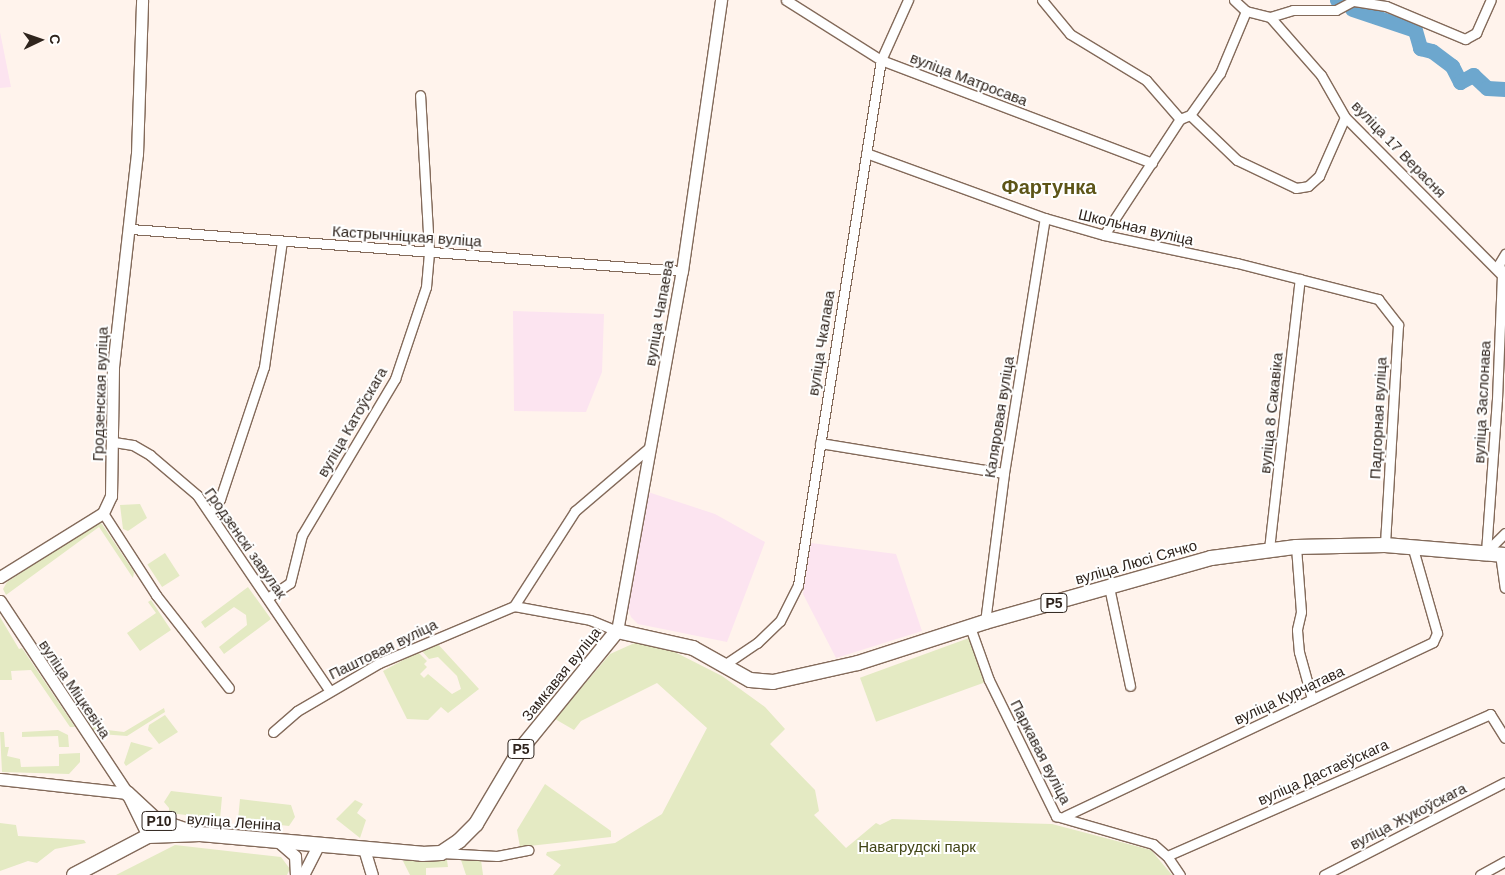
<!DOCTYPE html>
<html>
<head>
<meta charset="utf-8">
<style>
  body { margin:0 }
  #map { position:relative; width:1505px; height:875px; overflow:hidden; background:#fff3ec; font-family:Helvetica,sans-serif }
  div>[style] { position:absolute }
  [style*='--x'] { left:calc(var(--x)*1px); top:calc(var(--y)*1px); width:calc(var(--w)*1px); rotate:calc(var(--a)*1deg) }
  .education>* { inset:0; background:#fce4f0 }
  .green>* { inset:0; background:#e4eac3; transform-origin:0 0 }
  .river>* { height:15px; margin:-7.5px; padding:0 7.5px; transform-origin:7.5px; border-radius:7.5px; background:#6da7ce }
  .roads { filter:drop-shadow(1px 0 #836a5a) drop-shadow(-1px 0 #836a5a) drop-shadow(0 1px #836a5a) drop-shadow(0 -1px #836a5a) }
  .minor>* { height:9px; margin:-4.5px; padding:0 4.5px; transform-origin:4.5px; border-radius:4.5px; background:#fff }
  .tertiary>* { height:11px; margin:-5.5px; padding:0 5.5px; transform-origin:5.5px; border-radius:5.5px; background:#fff }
  .primary>* { height:14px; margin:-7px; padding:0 7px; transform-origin:7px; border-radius:7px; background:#fff }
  span { translate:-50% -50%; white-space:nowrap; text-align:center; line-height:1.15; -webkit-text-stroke:4px #fff; paint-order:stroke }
  .shield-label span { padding:1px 4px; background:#fff; border:1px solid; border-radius:4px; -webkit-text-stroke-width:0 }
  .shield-label { font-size:14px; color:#2f241d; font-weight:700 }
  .street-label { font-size:15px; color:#2f241d }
  .park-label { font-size:15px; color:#414516 }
  .district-label { font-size:20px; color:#5d5518; font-weight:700 }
  .north { position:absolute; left:15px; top:15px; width:50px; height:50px; -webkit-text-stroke:4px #fff; paint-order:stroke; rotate:87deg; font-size:14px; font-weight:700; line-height:20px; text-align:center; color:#2f241d }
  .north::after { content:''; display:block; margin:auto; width:18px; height:22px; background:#2f241d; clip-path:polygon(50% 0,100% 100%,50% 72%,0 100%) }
</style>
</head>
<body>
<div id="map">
  <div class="education">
    <i style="clip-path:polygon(0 32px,11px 87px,0 88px)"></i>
    <i style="clip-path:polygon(513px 311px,604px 314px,602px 372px,586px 412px,514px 411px)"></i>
    <i style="clip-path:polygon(648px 492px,715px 514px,765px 542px,727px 642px,638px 624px,631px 617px,627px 606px)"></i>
    <i style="clip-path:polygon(811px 543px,896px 554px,922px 631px,836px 658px,803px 594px)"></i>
  </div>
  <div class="green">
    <i style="clip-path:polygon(140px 504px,147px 518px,128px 531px,123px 529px,120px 505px)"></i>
    <i style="clip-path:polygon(98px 522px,102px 524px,134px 572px,133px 578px,99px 527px,6px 595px,3px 589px,7px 582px)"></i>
    <i style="left:165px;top:553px;width:27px;height:21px;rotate:57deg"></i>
    <i style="clip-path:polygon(248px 587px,271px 619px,224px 654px,219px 647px,247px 625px,246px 615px,234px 607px,205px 628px,201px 622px)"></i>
    <i style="clip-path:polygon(151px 600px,171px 630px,140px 651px,127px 633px,156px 613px,148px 602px)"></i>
    <i style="clip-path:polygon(0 617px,19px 649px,22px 648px,75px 727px,70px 727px,31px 670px,11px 671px,12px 680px,0 680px)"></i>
    <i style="left:969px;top:638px;width:47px;height:116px;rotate:70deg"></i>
    <i style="clip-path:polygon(639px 641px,659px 644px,722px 676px,765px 707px,785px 729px,770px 744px,815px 790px,819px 811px,814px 815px,846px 848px,876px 823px,880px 825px,892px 819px,1052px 824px,1151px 850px,1172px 875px,553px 875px,561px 865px,546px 855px,547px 852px,615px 843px,662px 814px,707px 728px,657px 683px,581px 721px,574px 730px,555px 719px,610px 654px)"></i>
    <i style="clip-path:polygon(436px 642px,479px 689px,448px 713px,441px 707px,428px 720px,407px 719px,383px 671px,418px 652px,427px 661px,424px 664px,427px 667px,420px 674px,424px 678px,428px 674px,452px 694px,461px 689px,457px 676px,438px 657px,429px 659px,421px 650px)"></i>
    <i style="clip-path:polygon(164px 708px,165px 712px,127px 736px,100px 734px,92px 729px,86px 720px,87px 709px,99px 729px,124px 732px)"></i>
    <i style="clip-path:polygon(165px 715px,178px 732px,159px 744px,148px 730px,149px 725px)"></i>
    <i style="clip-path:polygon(58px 730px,68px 735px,69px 747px,59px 747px,58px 736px,22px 737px,22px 732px)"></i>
    <i style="clip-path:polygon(0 732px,4px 732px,5px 747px,9px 747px,7px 756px,20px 759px,21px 767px,59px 766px,59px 754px,80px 753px,80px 762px,69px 774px,2px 772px)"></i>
    <i style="clip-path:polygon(131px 742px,153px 748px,126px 766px,124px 763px)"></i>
    <i style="clip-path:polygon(545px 784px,611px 831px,611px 837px,520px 847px,517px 830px)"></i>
    <i style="clip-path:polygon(171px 791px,222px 797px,220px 819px,169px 813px,169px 808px,164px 802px)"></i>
    <i style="clip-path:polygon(240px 799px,291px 805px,295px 817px,289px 826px,238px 820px)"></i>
    <i style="clip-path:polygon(355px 800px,363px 804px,357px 813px,366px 820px,360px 838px,336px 819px)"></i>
    <i style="clip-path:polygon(0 823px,16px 825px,18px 836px,84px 840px,86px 843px,55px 849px,37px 863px,28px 861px,0 871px)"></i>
    <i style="clip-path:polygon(175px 845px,281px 857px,290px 869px,287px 875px,116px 875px)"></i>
    <i style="clip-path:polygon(447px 860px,448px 867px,426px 868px,426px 875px,410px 875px,403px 861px)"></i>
    <i style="clip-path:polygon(461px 860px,481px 860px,483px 875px,466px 875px)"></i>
  </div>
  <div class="river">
    <i style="--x:1337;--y:0;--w:7;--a:27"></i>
    <i style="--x:1352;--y:9;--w:66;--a:18.4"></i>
    <i style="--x:1415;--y:30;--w:19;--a:74"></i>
    <i style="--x:1420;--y:48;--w:12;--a:14"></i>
    <i style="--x:1432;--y:51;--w:25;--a:37"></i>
    <i style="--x:1452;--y:66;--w:18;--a:63"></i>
    <i style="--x:1460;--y:82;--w:15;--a:-28"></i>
    <i style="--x:1473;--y:75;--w:19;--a:43"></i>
    <i style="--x:1487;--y:88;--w:18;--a:3"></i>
  </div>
  <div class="roads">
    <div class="minor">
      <i style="--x:786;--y:0;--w:112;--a:32.3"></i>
      <i style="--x:881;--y:60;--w:290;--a:20.8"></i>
      <i style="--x:1042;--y:0;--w:44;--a:50.5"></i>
      <i style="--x:1070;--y:34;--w:89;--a:31.2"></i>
      <i style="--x:1146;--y:80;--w:52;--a:48.9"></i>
      <i style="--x:1234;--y:0;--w:16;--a:43"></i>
      <i style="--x:1246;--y:11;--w:25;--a:14"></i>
      <i style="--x:1270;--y:17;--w:77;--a:48.7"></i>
      <i style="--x:1321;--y:75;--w:48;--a:60.3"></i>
      <i style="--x:1345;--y:117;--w:227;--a:45.2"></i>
      <i style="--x:1354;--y:1;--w:32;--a:9"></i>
      <i style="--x:1386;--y:6;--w:86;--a:22.7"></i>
      <i style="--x:1465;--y:39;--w:13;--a:-29"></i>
      <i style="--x:1476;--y:33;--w:36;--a:-66"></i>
      <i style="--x:1270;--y:17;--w:24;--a:-17"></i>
      <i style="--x:1293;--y:10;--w:43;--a:0"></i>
      <i style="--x:1336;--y:10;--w:21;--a:-28"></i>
      <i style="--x:1190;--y:115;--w:65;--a:43.8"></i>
      <i style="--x:1237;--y:160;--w:65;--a:25.4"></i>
      <i style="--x:1296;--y:188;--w:12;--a:-9"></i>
      <i style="--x:1308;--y:186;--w:15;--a:-42"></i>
      <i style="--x:1319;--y:176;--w:64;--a:-66.2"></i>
      <i style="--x:866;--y:153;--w:190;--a:20"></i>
      <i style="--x:1045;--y:218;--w:61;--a:16.1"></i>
      <i style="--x:1104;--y:235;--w:136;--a:11.9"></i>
      <i style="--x:1237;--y:263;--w:146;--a:14.3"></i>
      <i style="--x:1378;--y:299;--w:33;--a:52"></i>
      <i style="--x:1398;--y:325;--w:220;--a:93.4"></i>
      <i style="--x:131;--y:229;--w:553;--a:4.36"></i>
      <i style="--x:1104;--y:235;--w:139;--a:-56.8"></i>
      <i style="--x:1180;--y:119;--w:11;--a:-22"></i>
      <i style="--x:1190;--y:115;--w:52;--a:-54.5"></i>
      <i style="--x:1220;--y:73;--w:67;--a:-67.2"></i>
      <i style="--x:114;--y:442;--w:19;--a:9"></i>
      <i style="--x:133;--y:445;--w:20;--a:30"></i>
      <i style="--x:150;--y:455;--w:62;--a:40.4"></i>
      <i style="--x:197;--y:495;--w:235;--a:55.9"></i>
      <i style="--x:820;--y:443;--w:186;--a:9.3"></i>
      <i style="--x:211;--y:512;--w:16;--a:-55"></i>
      <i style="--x:220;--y:499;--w:139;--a:-71.6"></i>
      <i style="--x:264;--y:367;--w:127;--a:-81.9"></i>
      <i style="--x:103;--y:513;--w:98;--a:57.1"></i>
      <i style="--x:156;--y:595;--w:118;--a:51.9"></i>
      <i style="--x:1296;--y:547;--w:65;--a:85.6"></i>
      <i style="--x:1301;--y:612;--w:18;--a:103"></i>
      <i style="--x:1297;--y:630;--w:22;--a:85"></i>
      <i style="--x:1299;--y:652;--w:49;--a:74.5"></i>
      <i style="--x:1269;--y:549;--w:272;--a:-83.5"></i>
      <i style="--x:1486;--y:552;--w:153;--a:-85.9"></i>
      <i style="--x:1497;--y:399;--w:124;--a:-87.7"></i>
      <i style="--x:1502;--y:275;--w:11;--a:-105"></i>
      <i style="--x:1499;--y:264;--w:12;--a:-59"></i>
      <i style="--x:1486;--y:552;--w:27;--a:-45"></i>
      <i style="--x:1500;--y:554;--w:34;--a:82"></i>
      <i style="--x:1109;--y:587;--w:101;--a:78"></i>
      <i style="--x:269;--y:597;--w:25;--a:-34"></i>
      <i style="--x:290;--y:583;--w:49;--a:-76"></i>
      <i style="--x:302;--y:535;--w:182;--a:-59.2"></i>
      <i style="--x:395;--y:379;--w:97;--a:-71.4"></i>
      <i style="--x:426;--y:287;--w:37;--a:-85"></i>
      <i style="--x:429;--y:250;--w:155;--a:-93.3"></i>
      <i style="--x:514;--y:606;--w:113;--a:-57.3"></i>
      <i style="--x:575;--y:511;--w:99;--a:-40.5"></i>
      <i style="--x:985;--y:622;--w:150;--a:-82.7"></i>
      <i style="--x:1004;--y:473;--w:258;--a:-80.9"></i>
      <i style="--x:970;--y:627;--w:56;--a:70.3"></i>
      <i style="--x:989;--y:680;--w:152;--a:63.8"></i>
      <i style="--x:1056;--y:816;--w:101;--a:16.1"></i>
      <i style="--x:1153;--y:844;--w:18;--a:41"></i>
      <i style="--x:1167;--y:856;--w:23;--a:56"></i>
      <i style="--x:724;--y:665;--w:40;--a:-34"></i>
      <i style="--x:757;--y:643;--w:32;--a:-44"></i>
      <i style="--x:780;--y:621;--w:40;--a:-63.4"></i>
      <i style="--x:798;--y:585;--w:532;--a:-81.02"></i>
      <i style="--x:881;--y:60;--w:66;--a:-65.8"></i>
      <i style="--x:273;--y:732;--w:32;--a:-41"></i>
      <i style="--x:297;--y:711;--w:95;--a:-30.3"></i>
      <i style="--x:379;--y:663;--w:147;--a:-22.9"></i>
      <i style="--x:514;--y:606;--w:77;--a:10.4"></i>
      <i style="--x:590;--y:620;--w:29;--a:22"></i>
      <i style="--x:1065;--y:816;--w:407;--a:-25.3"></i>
      <i style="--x:1433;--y:642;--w:10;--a:-66"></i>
      <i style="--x:1437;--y:633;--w:91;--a:-105.9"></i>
      <i style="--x:441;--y:853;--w:56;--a:3.1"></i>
      <i style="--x:497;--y:856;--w:32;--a:-11"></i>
      <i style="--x:1167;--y:856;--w:353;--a:-23.7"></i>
      <i style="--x:1490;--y:714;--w:28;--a:58"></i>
      <i style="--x:1324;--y:875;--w:203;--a:-27.2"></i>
      <i style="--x:1480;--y:875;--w:29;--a:-29"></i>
    </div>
    <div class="tertiary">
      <i style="--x:0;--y:577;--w:121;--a:-31.9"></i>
      <i style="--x:103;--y:513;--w:19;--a:-65"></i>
      <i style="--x:111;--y:496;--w:129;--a:-89.1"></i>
      <i style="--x:113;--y:367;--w:214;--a:-83.6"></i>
      <i style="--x:137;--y:154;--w:154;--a:-88.1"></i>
      <i style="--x:0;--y:601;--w:230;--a:56.5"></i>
      <i style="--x:127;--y:793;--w:48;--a:64"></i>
      <i style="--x:617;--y:631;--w:366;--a:-79.8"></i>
      <i style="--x:682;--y:271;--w:274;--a:-81.8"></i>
      <i style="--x:0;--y:779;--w:128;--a:6.3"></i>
      <i style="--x:279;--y:842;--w:21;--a:41"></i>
      <i style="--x:295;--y:856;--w:19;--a:87"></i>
      <i style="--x:364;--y:849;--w:27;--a:73"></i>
      <i style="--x:303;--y:875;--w:34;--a:-63"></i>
    </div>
    <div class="primary">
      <i style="--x:127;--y:793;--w:40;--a:43"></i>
      <i style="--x:156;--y:820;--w:31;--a:19"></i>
      <i style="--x:74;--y:875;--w:84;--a:-27.8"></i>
      <i style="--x:148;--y:836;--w:52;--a:-2.2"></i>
      <i style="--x:200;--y:834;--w:223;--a:5.1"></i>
      <i style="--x:422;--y:854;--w:19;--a:-3"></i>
      <i style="--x:441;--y:853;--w:22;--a:-34"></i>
      <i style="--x:459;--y:841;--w:24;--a:-45"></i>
      <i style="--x:476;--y:824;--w:86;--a:-59.3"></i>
      <i style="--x:520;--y:750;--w:154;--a:-50.8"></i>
      <i style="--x:617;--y:631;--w:78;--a:12.6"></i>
      <i style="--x:693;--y:648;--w:65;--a:29.3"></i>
      <i style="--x:750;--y:680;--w:23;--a:5"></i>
      <i style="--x:773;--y:682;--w:87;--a:-12.6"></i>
      <i style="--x:858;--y:663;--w:133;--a:-17.9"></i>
      <i style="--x:985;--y:622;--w:235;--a:-15.8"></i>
      <i style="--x:1211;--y:558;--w:86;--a:-7.4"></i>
      <i style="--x:1296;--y:547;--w:89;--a:-1.3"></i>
      <i style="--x:1385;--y:545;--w:120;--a:4.8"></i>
    </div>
  </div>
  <div class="shield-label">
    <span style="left:1054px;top:603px">Р5</span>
    <span style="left:521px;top:749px">Р5</span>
    <span style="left:159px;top:821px">Р10</span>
  </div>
  <div class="street-label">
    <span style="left:969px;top:79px;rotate:21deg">вуліца Матросава</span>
    <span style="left:1399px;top:149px;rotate:46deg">вуліца 17 Верасня</span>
    <span style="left:1136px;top:227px;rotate:13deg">Школьная вуліца</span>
    <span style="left:407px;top:236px;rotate:4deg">Кастрычніцкая вуліца</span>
    <span style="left:659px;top:313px;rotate:-80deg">вуліца Чапаева</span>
    <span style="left:821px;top:343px;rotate:-81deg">вуліца Чкалава</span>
    <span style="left:100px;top:394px;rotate:-88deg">Гродзенская вуліца</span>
    <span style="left:1482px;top:402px;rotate:-87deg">вуліца Заслонава</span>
    <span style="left:1271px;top:413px;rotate:-84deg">вуліца 8 Сакавіка</span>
    <span style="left:999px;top:417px;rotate:-81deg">Каляровая вуліца</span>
    <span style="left:1378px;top:418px;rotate:-87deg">Падгорная вуліца</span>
    <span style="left:352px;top:422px;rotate:-60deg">вуліца Катоўскага</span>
    <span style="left:246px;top:543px;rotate:55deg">Гродзенскі завулак</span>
    <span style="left:1136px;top:562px;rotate:-16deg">вуліца Люсі Сячко</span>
    <span style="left:383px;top:649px;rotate:-26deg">Паштовая вуліца</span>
    <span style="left:561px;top:674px;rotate:-51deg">Замкавая вуліца</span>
    <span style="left:75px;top:689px;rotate:56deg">вуліца Міцкевіча</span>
    <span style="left:1289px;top:695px;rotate:-25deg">вуліца Курчатава</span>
    <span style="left:1041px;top:752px;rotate:63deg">Паркавая вуліца</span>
    <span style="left:1323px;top:772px;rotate:-24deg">вуліца Дастаеўскага</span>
    <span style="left:1408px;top:816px;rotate:-27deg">вуліца Жукоўскага</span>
    <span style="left:234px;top:822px;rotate:4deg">вуліца Леніна</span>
  </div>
  <div class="park-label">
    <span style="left:917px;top:847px">Навагрудскі парк</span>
  </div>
  <div class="district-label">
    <span style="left:1049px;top:187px">Фартунка</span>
  </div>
  <div class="north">С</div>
</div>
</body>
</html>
